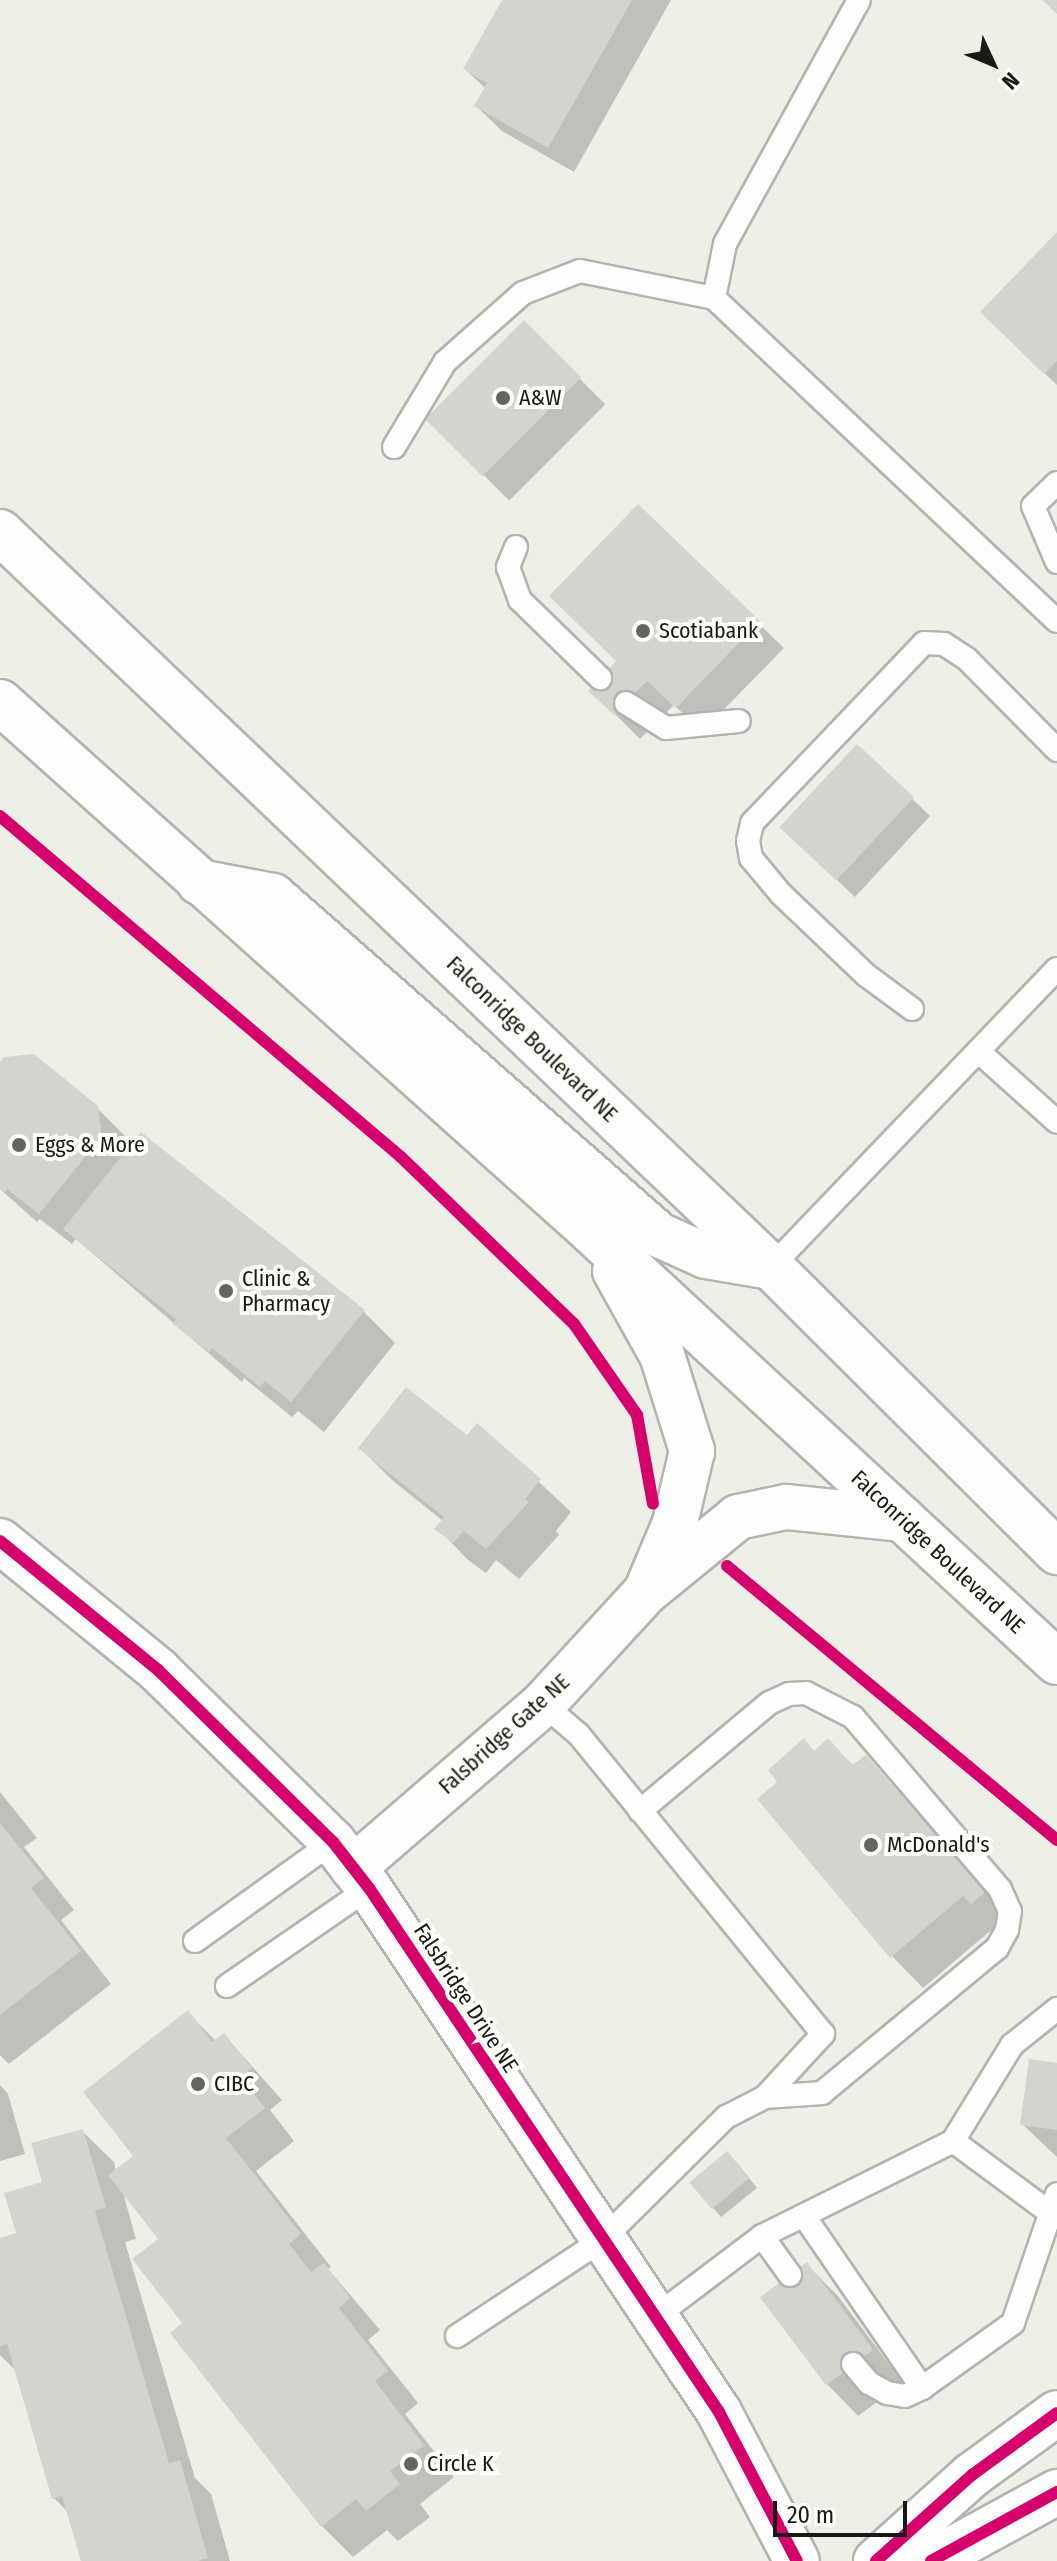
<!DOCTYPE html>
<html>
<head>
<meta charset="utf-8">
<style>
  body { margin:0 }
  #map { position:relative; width:1057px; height:2561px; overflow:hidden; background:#eef0e8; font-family:"Fira Sans Condensed",sans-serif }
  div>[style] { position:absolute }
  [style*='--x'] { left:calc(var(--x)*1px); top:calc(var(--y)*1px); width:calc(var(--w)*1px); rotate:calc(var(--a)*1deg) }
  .shadow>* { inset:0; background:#0003; transform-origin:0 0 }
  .building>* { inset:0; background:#d4d4cf; transform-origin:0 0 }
  .roads { filter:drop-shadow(2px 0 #b3b4ae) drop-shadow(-2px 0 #b3b4ae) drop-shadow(0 2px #b3b4ae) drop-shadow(0 -2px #b3b4ae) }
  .service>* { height:22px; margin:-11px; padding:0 11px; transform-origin:11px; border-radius:11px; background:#fcfdfc }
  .minor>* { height:44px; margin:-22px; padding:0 22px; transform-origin:22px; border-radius:22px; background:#fcfdfc }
  .tertiary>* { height:44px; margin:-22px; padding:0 22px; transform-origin:22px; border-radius:22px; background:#fcfdfc }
  .secondary>* { height:44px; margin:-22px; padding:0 22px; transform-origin:22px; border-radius:22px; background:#fcfdfc }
  .cycleway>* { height:12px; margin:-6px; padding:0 6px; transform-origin:6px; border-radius:6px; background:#d6006c }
  .dots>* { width:22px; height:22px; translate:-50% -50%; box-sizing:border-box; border:4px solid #fefff9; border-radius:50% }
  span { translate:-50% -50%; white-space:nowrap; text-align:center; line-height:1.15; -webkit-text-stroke:8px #fefff9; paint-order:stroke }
  .poi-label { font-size:22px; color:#191a15 }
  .left { translate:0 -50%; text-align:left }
  .street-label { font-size:22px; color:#191a15 }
  .north { position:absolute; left:953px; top:24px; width:80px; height:80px; -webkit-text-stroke:6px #fefff9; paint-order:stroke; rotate:134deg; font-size:22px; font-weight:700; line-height:32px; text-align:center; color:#191a15 }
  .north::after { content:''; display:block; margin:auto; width:28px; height:36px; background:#191a15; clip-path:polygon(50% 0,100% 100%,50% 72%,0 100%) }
  .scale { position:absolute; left:773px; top:2501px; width:134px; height:36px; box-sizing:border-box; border:4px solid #191a15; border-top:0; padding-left:10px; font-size:24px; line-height:28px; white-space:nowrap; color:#191a15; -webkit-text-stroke:6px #fefff9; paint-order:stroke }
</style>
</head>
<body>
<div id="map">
  <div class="shadow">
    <i style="clip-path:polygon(504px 0,671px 0,574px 172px,502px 131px,476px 106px,486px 89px,465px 69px)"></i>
    <i style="clip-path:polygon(1057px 235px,1057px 385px,1014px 344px)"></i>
    <i style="left:524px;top:323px;width:115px;height:136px;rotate:45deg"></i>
    <i style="clip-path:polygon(638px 507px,784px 648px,702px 732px,674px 705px,640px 739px,591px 690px,618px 662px)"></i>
    <i style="clip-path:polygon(857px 746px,930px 816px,855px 897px,799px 844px)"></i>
    <i style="clip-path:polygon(0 1065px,97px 1108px,129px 1140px,130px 1149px,363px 1311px,395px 1343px,324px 1432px,298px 1411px,292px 1417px,244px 1378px,242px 1382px,76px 1239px,72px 1244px,40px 1219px,37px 1222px,0 1189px)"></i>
    <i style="clip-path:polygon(478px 1425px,571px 1512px,556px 1531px,559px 1535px,519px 1579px,496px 1560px,486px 1573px,468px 1560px,437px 1528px,443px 1521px,392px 1480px,360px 1448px,468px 1438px)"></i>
    <i style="clip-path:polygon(804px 1741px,815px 1752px,828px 1741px,854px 1766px,866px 1757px,1016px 1923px,1004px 1934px,996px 1926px,923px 1988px,892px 1956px,780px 1783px)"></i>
    <i style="clip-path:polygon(0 1792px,37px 1838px,24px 1847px,74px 1910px,61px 1920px,111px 1984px,9px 2064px,0 2055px)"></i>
    <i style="clip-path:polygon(188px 2013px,216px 2041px,224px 2035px,282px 2100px,270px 2110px,294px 2141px,256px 2171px,331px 2267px,328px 2269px,380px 2330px,368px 2340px,418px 2403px,405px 2414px,454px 2477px,420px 2504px,430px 2517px,398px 2541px,387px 2530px,353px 2557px,322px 2526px,185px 2323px,161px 2239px,122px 2189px,136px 2239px,125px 2242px,195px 2478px,211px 2494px,230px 2561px,83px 2561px,69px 2513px,54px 2498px,17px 2372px,0 2355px,0 2240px,19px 2234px,45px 2184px,82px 2131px,114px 2162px,116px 2172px,136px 2156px)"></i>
    <i style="clip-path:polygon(1057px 2065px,1057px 2157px,1022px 2124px)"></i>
    <i style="clip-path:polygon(0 2085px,8px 2094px,25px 2154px,0 2161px)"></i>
    <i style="clip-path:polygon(736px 2162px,757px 2188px,721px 2217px,713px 2208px)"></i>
    <i style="clip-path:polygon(807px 2265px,838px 2296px,903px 2383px,858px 2416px,827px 2384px)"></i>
  </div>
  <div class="building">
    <i style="clip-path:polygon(502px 0,632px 0,548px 148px,474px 106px,487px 83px,463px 69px)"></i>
    <i style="clip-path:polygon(1042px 0,1057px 0,1057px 14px)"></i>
    <i style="clip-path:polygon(1057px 232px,1057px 361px,1044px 374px,980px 312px)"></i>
    <i style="left:524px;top:320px;width:81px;height:140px;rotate:45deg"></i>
    <i style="clip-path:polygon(638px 504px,760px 621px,676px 708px,647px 681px,614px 715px,588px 691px,616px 661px,549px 596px)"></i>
    <i style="left:857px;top:744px;width:78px;height:114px;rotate:43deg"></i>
    <i style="clip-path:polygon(34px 1054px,98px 1106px,102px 1136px,39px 1214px,7px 1189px,5px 1192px,0 1189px,0 1062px,4px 1057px)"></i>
    <i style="clip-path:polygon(141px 1132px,365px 1310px,291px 1402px,265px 1381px,260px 1387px,212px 1348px,209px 1352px,173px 1324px,176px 1319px,63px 1229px)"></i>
    <i style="clip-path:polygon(406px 1387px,467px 1435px,477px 1423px,541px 1479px,525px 1499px,529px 1502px,486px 1549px,464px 1531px,453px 1543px,434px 1529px,444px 1517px,358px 1448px)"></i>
    <i style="clip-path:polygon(804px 1738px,814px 1751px,828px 1738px,852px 1765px,866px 1755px,986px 1891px,971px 1904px,963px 1896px,890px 1958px,757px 1799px,777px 1782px,768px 1770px)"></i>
    <i style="clip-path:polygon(0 1823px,44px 1878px,31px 1888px,81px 1951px,0 2015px)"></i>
    <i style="clip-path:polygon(188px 2010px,212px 2042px,224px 2033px,252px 2068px,240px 2077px,265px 2108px,226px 2138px,301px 2234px,289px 2244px,311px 2272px,324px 2263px,350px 2298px,339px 2308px,388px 2371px,375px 2381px,424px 2445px,390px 2471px,400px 2484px,366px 2511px,356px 2499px,321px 2527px,170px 2333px,182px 2323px,132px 2259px,158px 2239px,108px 2175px,133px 2156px,83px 2092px)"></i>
    <i style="clip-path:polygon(1029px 2059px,1057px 2063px,1057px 2130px,1020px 2125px)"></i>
    <i style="clip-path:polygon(83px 2129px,106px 2207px,95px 2211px,169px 2463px,180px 2460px,208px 2558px,198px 2561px,81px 2561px,62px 2496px,52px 2499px,7px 2344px,0 2346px,0 2238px,16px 2233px,4px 2193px,42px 2182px,31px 2143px)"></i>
    <i style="left:727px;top:2151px;width:35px;height:49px;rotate:50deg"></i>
    <i style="left:807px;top:2262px;width:110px;height:59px;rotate:53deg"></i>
  </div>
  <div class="roads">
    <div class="service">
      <i style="--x:859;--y:0;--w:278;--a:118.8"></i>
      <i style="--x:725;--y:244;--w:55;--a:101.5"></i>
      <i style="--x:714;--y:298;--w:471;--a:43.3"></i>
      <i style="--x:394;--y:447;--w:99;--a:-59"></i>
      <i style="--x:445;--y:362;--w:104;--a:-41.5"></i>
      <i style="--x:523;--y:293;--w:61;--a:-21.1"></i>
      <i style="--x:580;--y:271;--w:137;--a:11.4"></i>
      <i style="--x:1057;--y:483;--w:33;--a:136"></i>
      <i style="--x:1033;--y:506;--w:61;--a:66.8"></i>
      <i style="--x:516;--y:547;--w:22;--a:112"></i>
      <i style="--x:508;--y:567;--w:35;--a:70"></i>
      <i style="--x:520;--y:600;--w:112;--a:44.3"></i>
      <i style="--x:626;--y:703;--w:47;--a:32"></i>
      <i style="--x:666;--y:728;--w:73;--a:-5.5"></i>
      <i style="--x:912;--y:1009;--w:57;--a:-143.5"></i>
      <i style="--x:866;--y:975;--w:117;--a:-136.4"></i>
      <i style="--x:781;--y:894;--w:47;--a:-129.8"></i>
      <i style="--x:751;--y:858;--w:17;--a:-100"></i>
      <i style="--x:748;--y:841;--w:18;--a:-77"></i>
      <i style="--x:752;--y:823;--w:249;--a:-46.3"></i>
      <i style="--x:924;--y:643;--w:20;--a:3"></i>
      <i style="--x:944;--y:644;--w:27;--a:33"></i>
      <i style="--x:967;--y:659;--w:128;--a:45.3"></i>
      <i style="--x:978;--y:1051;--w:106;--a:41.9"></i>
      <i style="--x:771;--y:1267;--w:413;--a:-46.2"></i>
      <i style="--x:640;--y:1811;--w:168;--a:-39.9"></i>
      <i style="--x:769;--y:1703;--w:22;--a:-24"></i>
      <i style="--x:789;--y:1694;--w:17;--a:-3"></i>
      <i style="--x:806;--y:1693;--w:53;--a:27.1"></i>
      <i style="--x:853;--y:1717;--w:226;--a:49.5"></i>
      <i style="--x:1000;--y:1889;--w:24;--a:66"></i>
      <i style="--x:1010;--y:1911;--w:19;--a:99"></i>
      <i style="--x:1007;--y:1930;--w:21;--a:119"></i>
      <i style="--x:997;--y:1948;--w:227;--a:140.4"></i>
      <i style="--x:822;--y:2093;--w:57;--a:176"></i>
      <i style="--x:195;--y:1941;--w:170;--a:-35.7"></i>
      <i style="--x:227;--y:1986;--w:173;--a:-34.6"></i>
      <i style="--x:953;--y:2141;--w:129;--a:36.5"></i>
      <i style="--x:804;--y:2216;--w:209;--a:55.5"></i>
      <i style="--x:922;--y:2388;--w:112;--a:-35.5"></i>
      <i style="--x:1013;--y:2323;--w:136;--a:-71.2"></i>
      <i style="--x:762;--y:2236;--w:48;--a:54.3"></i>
      <i style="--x:655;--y:2317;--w:134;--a:-37.1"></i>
      <i style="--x:762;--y:2236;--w:213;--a:-26.4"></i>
      <i style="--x:953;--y:2141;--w:113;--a:-58.4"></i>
      <i style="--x:1012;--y:2045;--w:58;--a:-38.7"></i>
      <i style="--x:457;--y:2336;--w:174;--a:-33.5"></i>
      <i style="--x:602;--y:2240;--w:175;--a:-44.8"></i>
      <i style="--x:726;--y:2117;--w:44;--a:-27.1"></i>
      <i style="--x:765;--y:2097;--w:86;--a:-47.4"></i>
      <i style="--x:823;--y:2034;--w:387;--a:-129.2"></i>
      <i style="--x:578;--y:1734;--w:46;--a:-139.4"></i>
      <i style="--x:853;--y:2364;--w:25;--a:50"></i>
      <i style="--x:869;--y:2383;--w:21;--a:29"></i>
      <i style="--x:887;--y:2393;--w:18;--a:9"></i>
      <i style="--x:905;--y:2396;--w:19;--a:-25"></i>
    </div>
    <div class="minor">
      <i style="--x:0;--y:1541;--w:204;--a:39.2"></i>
      <i style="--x:158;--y:1670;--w:245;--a:44.5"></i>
      <i style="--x:333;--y:1842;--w:58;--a:52"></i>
      <i style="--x:369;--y:1888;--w:630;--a:56.26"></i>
      <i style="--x:719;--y:2412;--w:168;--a:62.4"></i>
      <i style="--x:353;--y:1868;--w:251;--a:-40.8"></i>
      <i style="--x:543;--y:1704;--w:152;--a:-47.4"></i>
    </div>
    <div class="tertiary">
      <i style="--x:876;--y:2561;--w:129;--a:-41.9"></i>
      <i style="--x:972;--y:2475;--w:105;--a:-36.1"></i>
      <i style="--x:931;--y:2561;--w:144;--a:-28.7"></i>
    </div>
    <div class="secondary">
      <i style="--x:0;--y:532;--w:1065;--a:43.63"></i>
      <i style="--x:771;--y:1267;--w:404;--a:44.9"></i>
      <i style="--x:0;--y:702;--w:796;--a:41.84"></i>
      <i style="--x:593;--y:1233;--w:632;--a:42.76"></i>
      <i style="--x:199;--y:882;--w:75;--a:10.7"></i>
      <i style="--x:273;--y:896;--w:514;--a:41.29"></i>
      <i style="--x:659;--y:1235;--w:51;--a:24.1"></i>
      <i style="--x:706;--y:1256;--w:66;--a:9.6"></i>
      <i style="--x:615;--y:1271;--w:96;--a:60.8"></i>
      <i style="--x:662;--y:1355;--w:101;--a:72.6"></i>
      <i style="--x:692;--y:1451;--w:74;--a:103.3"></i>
      <i style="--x:675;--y:1523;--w:75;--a:112.8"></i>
      <i style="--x:651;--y:1588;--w:112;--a:-39.2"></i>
      <i style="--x:738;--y:1517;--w:49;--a:-11.8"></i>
      <i style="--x:786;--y:1507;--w:117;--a:5.9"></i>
    </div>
  </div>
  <div class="cycleway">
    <i style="--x:0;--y:816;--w:526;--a:40.38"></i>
    <i style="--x:401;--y:1157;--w:240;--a:44"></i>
    <i style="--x:574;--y:1324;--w:111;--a:55.3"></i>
    <i style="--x:637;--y:1415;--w:90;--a:79.8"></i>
    <i style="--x:0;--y:1541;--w:204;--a:39.2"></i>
    <i style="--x:158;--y:1670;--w:245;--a:44.5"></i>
    <i style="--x:333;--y:1842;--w:58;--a:52"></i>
    <i style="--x:369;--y:1888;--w:630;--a:56.26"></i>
    <i style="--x:719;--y:2412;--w:168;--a:62.4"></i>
    <i style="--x:727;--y:1566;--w:429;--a:39.7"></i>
    <i style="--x:876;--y:2561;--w:129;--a:-41.9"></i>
    <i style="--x:972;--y:2475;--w:105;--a:-36.1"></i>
    <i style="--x:931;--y:2561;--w:144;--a:-28.7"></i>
  </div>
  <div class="dots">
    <i style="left:503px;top:398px;background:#64655f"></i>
    <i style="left:643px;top:631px;background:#64655f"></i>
    <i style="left:19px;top:1145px;background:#64655f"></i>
    <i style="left:226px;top:1291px;background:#64655f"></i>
    <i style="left:871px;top:1845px;background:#64655f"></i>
    <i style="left:198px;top:2084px;background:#64655f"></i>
    <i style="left:411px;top:2464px;background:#64655f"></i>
  </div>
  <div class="poi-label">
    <span class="left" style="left:519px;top:398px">A&amp;W</span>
    <span class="left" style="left:659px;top:631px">Scotiabank</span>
    <span class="left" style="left:35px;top:1145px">Eggs &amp; More</span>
    <span class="left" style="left:242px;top:1291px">Clinic &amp;<br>Pharmacy</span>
    <span class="left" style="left:887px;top:1845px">McDonald's</span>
    <span class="left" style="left:214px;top:2084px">CIBC</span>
    <span class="left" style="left:427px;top:2464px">Circle K</span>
  </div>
  <div class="street-label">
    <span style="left:532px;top:1039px;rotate:44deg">Falconridge Boulevard NE</span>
    <span style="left:938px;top:1552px;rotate:43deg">Falconridge Boulevard NE</span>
    <span style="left:504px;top:1734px;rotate:-42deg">Falsbridge Gate NE</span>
    <span style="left:466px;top:1998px;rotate:57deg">Falsbridge Drive NE</span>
  </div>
  <div class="north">N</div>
  <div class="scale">20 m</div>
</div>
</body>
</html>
